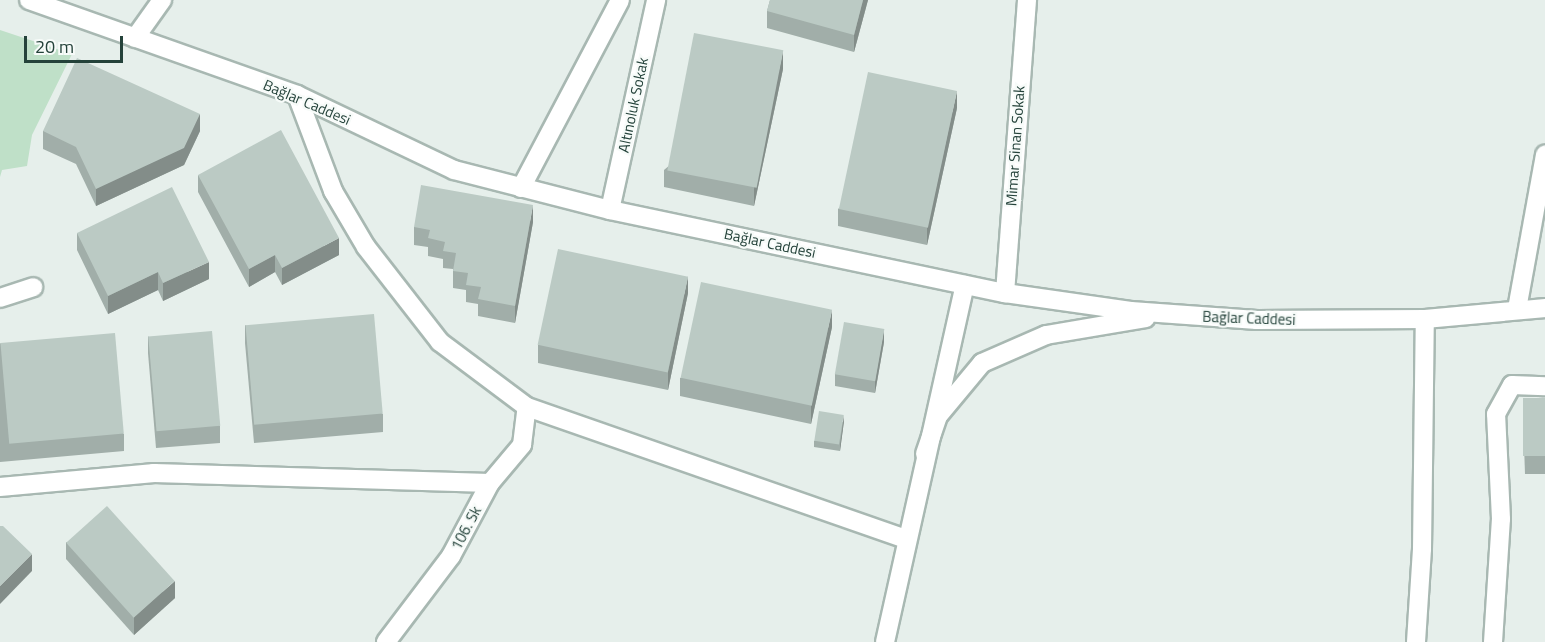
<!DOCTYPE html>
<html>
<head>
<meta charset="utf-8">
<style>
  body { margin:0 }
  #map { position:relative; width:1545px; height:642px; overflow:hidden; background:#e6efeb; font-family:"Titillium Web",sans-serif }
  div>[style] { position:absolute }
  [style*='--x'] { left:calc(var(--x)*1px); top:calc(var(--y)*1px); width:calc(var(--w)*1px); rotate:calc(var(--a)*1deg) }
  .green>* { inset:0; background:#bfe0c8 }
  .roads { filter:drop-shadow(2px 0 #a8b8b2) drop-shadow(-2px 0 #a8b8b2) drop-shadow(0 2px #a8b8b2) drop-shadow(0 -2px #a8b8b2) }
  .street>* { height:18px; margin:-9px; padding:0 9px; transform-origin:9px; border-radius:9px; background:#fff }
  .secondary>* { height:18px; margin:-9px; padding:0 9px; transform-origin:9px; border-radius:9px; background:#fff }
  .wall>* { inset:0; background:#a1aea9 }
  .shaded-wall>* { inset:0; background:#838d89 }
  .building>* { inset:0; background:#bbcac4; transform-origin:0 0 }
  span { translate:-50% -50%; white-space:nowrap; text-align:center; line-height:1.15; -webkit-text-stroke:4.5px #f7fbf9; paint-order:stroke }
  .street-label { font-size:15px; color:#24423a }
  .scale { position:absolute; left:24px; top:36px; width:99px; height:27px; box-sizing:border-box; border:3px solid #24423a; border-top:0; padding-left:8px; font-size:18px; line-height:21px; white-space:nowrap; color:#24423a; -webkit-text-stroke:4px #f7fbf9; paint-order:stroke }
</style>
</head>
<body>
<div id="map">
  <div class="green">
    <i style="clip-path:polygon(0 30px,72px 54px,32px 135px,27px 166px,2px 170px,0 177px)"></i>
  </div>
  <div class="roads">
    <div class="street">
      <i style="--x:135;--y:38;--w:47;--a:-54.6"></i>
      <i style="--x:297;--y:95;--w:103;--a:69.4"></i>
      <i style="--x:333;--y:191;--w:65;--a:59.5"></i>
      <i style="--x:366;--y:247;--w:120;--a:52.1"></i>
      <i style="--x:440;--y:342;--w:109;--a:36.8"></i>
      <i style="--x:527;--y:407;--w:402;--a:19.2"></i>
      <i style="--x:521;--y:188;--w:212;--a:-62.2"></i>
      <i style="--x:610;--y:210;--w:215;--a:-77.6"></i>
      <i style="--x:1005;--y:293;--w:294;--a:-85.7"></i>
      <i style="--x:0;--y:298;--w:35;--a:-18"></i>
      <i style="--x:1517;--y:309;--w:157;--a:-79.7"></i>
      <i style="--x:0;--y:487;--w:155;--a:-5.2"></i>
      <i style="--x:154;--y:473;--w:336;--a:1.7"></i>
      <i style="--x:386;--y:642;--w:108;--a:-52.9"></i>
      <i style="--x:451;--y:556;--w:83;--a:-61.9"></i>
      <i style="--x:490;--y:483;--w:50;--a:-49.9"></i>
      <i style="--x:522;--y:445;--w:38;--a:-83"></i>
      <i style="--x:885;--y:642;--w:366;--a:-77.4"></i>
      <i style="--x:1416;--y:642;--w:93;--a:-86.3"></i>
      <i style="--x:1422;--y:549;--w:230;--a:-89.3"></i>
      <i style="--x:1493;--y:642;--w:123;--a:-86.3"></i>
      <i style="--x:1501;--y:519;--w:105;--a:-92.7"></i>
      <i style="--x:1496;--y:414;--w:33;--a:-61"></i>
      <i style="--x:1512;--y:385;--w:33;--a:2"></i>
    </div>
    <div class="secondary">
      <i style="--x:29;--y:0;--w:284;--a:19.5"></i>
      <i style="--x:297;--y:95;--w:174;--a:25.5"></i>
      <i style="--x:454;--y:170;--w:161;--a:14.4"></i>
      <i style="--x:610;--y:210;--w:404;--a:11.9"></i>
      <i style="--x:1005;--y:293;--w:127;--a:8.1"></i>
      <i style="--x:1131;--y:311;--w:126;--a:4.1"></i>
      <i style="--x:1257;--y:320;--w:168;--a:-0.3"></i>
      <i style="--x:1425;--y:319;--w:121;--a:-5.2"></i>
      <i style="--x:925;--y:454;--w:40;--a:-71.1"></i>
      <i style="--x:938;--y:416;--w:69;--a:-50.3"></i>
      <i style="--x:982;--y:363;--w:70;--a:-23.6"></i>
      <i style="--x:1046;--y:335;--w:101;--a:-9.6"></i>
    </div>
  </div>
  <div class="wall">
    <i style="clip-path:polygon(770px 0,868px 0,854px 52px,767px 28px,767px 11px)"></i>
    <i style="clip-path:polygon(783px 69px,754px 206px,664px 187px,664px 170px)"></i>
    <i style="clip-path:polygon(957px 108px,927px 245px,838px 226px,838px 209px)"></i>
    <i style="clip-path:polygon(43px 131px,200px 131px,184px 165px,96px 206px,76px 164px,43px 149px)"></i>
    <i style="clip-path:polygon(198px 175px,339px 255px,282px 285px,275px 272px,249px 287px,198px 192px)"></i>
    <i style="clip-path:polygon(533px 222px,515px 323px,478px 316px,478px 304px,466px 302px,466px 290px,453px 288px,453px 269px,443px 268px,443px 259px,428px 256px,428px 247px,414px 245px,414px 227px)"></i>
    <i style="clip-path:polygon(77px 233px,209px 279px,163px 301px,158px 290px,108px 314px,77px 250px)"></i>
    <i style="clip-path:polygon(688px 293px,668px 390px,538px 363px,538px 345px)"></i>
    <i style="clip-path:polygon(245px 325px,383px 414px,383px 432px,254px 443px,245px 343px)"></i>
    <i style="clip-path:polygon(832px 327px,811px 424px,680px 396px,680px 378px)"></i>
    <i style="clip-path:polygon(148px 336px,220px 426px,220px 443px,156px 448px,148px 353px)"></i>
    <i style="clip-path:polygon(884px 342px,875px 393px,835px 386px,835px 374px)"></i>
    <i style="clip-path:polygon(0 343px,124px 434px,124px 451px,0 462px)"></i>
    <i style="clip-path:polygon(1545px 398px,1545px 474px,1525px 474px,1523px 416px)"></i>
    <i style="clip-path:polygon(844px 421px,840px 451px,814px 447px,814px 441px)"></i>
    <i style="clip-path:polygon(66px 542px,175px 598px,134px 635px,66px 559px)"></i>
  </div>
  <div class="shaded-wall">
    <i style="clip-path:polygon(863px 0,868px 0,854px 52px,854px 35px)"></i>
    <i style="clip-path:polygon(783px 51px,783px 69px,754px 206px,754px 189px)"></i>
    <i style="clip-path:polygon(957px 91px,957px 108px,927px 245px,927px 228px)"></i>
    <i style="clip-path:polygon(200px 114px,200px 131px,184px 165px,96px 206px,96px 189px)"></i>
    <i style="clip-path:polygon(533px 205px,533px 222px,515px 323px,515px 306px)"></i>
    <i style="clip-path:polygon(339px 238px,339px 255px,282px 285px,282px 268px)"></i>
    <i style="clip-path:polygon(275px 255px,275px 272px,249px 287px,249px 269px)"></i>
    <i style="clip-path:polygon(209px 262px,209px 279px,163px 301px,163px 283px)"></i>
    <i style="clip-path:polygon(158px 272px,158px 290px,108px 314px,108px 296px)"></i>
    <i style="clip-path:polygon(688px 276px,688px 293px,668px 390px,668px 372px)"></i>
    <i style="clip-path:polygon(832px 310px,832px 327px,811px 424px,811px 406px)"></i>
    <i style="clip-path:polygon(884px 329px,884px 342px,875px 393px,875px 381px)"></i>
    <i style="clip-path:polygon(844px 415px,844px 421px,840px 451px,840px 445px)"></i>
    <i style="clip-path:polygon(32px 554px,32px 571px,0 604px,0 586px)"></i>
    <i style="clip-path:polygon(175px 581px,175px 598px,134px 635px,134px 617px)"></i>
  </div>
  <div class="building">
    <i style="clip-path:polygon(770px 0,863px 0,854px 35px,767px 11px)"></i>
    <i style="left:694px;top:33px;width:91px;height:140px;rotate:11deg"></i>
    <i style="clip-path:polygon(77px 58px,200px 114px,184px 148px,96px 189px,76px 147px,43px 131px)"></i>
    <i style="left:868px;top:72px;width:91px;height:140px;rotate:12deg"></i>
    <i style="clip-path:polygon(281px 130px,339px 238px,282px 268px,275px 255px,249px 269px,198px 175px)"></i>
    <i style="clip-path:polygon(421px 185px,533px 205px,515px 306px,478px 299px,481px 287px,466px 285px,468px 273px,453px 271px,456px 253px,443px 251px,445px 242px,428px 238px,430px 230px,414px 227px)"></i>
    <i style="clip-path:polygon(172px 187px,209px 262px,163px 283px,158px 272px,108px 296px,77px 233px)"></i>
    <i style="left:558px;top:249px;width:133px;height:98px;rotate:12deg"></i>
    <i style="left:701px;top:282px;width:134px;height:98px;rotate:12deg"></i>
    <i style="left:374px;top:314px;width:100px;height:129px;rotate:85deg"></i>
    <i style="left:844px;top:322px;width:41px;height:53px;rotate:10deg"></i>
    <i style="left:212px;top:331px;width:95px;height:64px;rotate:85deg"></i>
    <i style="left:115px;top:333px;width:101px;height:115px;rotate:85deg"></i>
    <i style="left:1545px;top:398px;width:58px;height:22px;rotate:90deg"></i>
    <i style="left:819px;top:411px;width:25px;height:30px;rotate:9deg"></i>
    <i style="left:107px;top:506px;width:101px;height:55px;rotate:48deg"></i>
    <i style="clip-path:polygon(0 526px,3px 526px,32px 554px,0 586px)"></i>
  </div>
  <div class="street-label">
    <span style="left:307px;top:102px;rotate:23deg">Bağlar Caddesi</span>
    <span style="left:633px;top:105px;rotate:-78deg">Altınoluk Sokak</span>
    <span style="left:1015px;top:146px;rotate:-86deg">Mimar Sinan Sokak</span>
    <span style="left:770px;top:243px;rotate:12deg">Bağlar Caddesi</span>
    <span style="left:1249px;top:318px;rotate:2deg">Bağlar Caddesi</span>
    <span style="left:466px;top:528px;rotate:-62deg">106. Sk</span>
  </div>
  <div class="scale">20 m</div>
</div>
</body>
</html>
